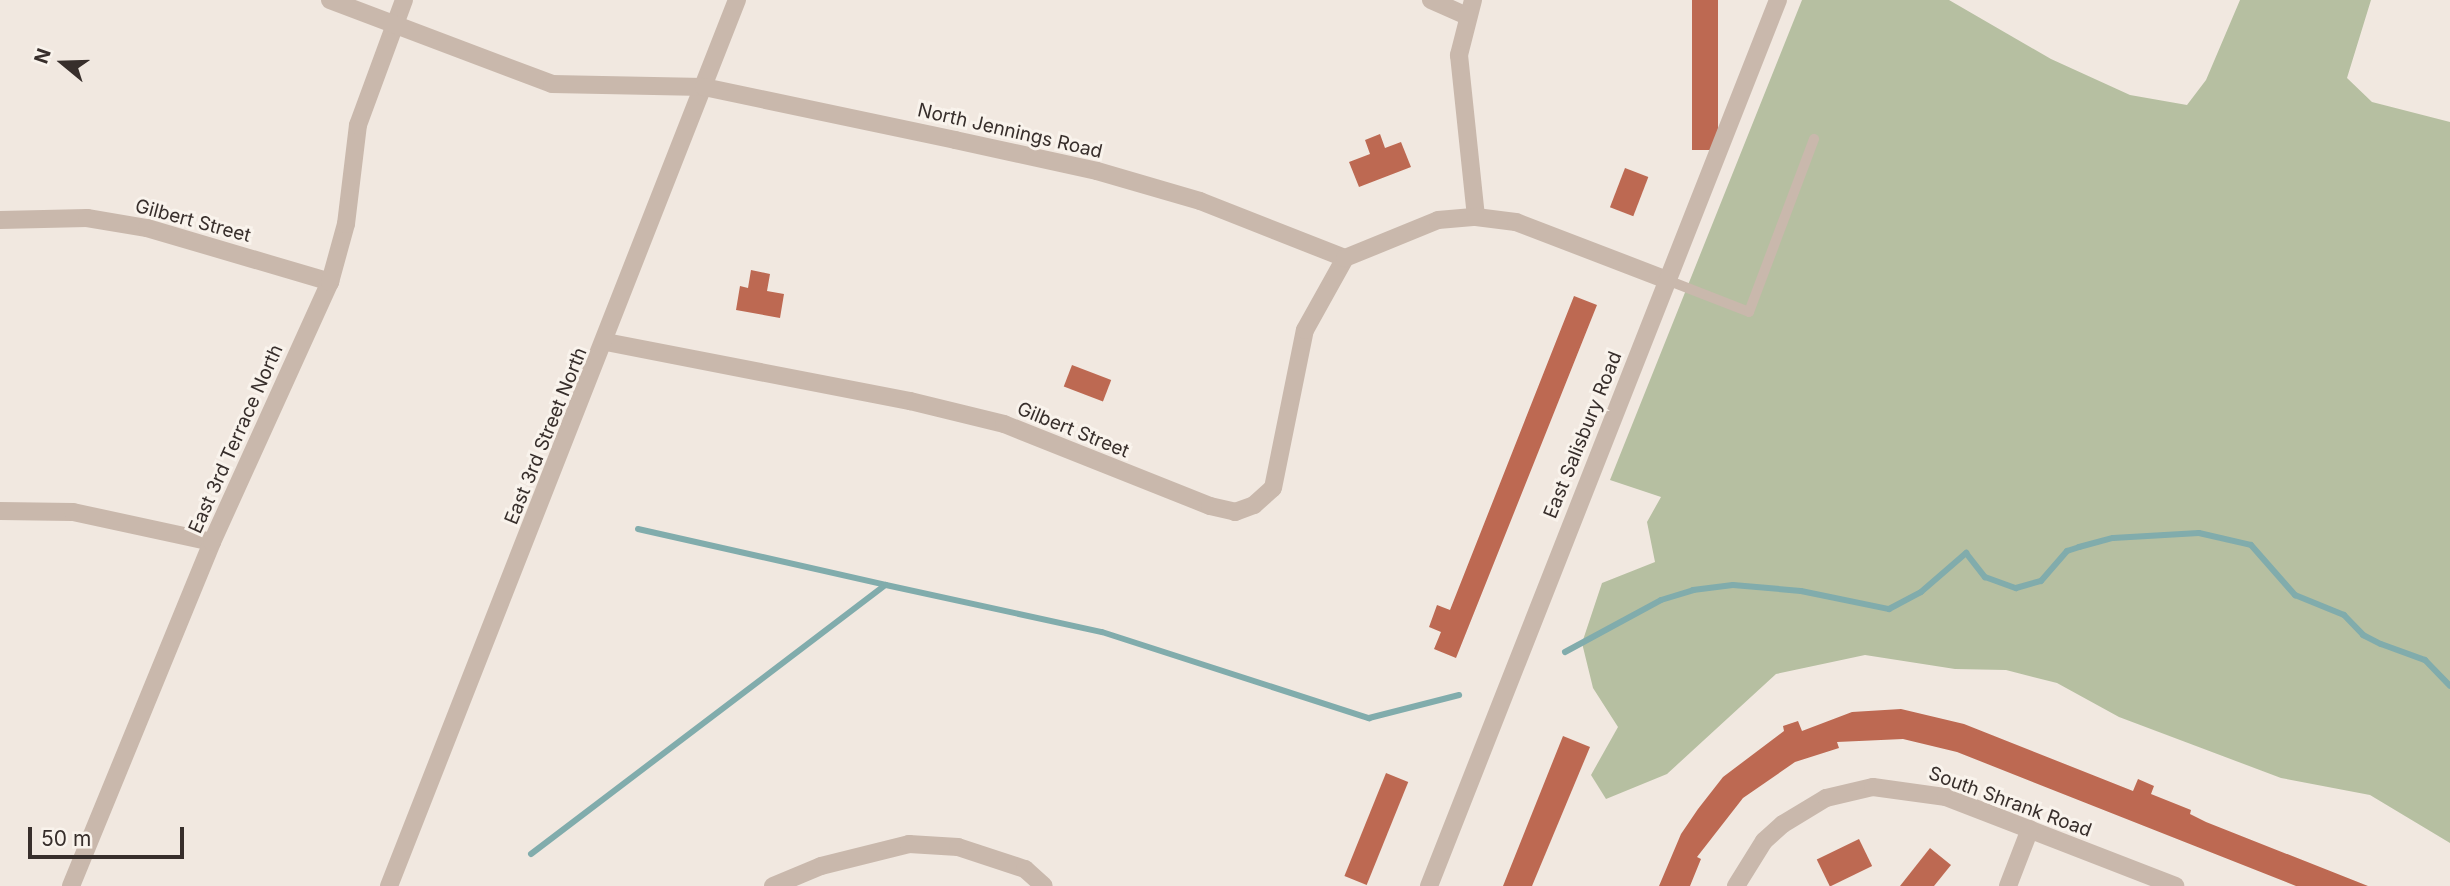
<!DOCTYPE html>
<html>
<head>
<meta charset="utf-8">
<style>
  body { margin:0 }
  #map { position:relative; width:2450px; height:886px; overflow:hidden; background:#f1e8e0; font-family:Inter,sans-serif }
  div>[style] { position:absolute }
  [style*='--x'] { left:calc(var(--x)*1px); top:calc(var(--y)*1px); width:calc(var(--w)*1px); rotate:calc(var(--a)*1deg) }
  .green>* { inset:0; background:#b6bfa1 }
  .stream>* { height:6px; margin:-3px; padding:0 3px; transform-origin:3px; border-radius:3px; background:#81acac }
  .building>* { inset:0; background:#bd6952; transform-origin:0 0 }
  .service>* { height:10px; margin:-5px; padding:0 5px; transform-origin:5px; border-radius:5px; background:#c9b8ac }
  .minor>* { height:18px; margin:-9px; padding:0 9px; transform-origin:9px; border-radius:9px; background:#c9b8ac }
  .tertiary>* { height:18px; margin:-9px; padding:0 9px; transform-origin:9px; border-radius:9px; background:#c9b8ac }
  span { translate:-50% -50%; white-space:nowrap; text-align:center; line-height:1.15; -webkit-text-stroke:6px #f9f3ec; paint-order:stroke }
  .street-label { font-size:19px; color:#372e2b }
  .north { position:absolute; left:28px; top:28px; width:70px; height:70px; -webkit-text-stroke:5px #f9f3ec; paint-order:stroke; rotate:289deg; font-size:19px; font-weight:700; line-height:28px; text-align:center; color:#372e2b }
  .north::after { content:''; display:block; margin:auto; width:24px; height:32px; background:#372e2b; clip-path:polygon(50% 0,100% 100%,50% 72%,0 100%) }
  .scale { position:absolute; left:28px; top:827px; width:156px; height:32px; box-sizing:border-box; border:4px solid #372e2b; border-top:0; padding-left:9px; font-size:21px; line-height:24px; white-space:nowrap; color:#372e2b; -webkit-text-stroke:5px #f9f3ec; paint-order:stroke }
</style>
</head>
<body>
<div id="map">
  <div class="green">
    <i style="clip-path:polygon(1802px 0,1949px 0,2051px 59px,2130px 95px,2187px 105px,2206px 80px,2240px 0,2371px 0,2347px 78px,2372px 102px,2450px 122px,2450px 843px,2370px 795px,2281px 778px,2119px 717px,2057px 683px,2006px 670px,1955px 669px,1865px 655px,1776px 674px,1667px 774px,1606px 799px,1591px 775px,1618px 727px,1593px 688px,1582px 643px,1602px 583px,1655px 562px,1647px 522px,1661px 497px,1610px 480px)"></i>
  </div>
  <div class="stream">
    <i style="--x:638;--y:529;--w:254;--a:12.7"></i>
    <i style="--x:1565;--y:652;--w:109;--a:-28.4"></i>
    <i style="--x:1661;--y:600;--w:34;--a:-17"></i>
    <i style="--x:1693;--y:590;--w:40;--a:-7.1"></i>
    <i style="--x:1733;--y:585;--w:68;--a:5"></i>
    <i style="--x:1801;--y:591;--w:90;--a:11.6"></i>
    <i style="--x:1889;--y:609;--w:36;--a:-28"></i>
    <i style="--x:1921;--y:592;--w:60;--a:-40.9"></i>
    <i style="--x:1966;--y:553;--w:31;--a:52"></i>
    <i style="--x:1985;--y:577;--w:33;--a:20"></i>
    <i style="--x:2016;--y:588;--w:26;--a:-16"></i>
    <i style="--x:2041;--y:581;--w:40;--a:-49"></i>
    <i style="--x:2067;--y:551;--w:13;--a:-18"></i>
    <i style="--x:2079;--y:547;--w:35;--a:-15"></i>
    <i style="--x:2113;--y:538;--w:86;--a:-3.3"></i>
    <i style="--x:2199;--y:533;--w:53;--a:13"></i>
    <i style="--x:2251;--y:545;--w:67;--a:48.7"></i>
    <i style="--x:2295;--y:595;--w:53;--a:22.2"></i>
    <i style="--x:2344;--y:615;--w:28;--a:46"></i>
    <i style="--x:2363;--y:635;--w:20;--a:27"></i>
    <i style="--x:2381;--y:644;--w:47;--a:20"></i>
    <i style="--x:2425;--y:660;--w:36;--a:46"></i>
    <i style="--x:531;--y:854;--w:445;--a:-37.2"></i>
    <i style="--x:886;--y:585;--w:221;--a:12.3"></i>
    <i style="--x:1102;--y:632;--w:281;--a:17.9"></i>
    <i style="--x:1369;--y:718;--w:93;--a:-14.3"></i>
  </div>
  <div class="building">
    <i style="left:1692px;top:0;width:26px;height:150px"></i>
    <i style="clip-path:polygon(1380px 134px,1385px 148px,1401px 142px,1411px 167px,1359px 187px,1349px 162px,1370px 154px,1365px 140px)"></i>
    <i style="left:1625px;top:168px;width:25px;height:42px;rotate:21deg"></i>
    <i style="clip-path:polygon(751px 270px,770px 274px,767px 291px,784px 294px,780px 318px,736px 310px,740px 286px,748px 288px)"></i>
    <i style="clip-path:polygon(1574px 296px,1597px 305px,1456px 658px,1434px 649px,1441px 632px,1429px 627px,1437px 605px,1450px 610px)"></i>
    <i style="left:1072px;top:365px;width:42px;height:23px;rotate:21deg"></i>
    <i style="clip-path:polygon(1901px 709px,1964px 724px,2133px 791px,2138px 779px,2154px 786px,2151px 794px,2191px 810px,2190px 814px,2206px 822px,2368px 886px,2296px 886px,1957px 752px,1903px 739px,1837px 742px,1839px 748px,1795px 762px,1743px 798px,1697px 857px,1701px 859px,1690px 886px,1659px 886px,1681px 834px,1698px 809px,1723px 777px,1784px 731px,1783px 726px,1798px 721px,1802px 731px,1852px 712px)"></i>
    <i style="clip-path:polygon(1563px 736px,1590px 747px,1532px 886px,1503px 886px)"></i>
    <i style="left:1386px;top:773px;width:24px;height:111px;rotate:22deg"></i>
    <i style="left:1859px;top:839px;width:30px;height:47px;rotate:64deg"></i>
    <i style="clip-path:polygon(1930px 848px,1951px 865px,1934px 886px,1900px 886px)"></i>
  </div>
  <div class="service">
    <i style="--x:1667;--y:280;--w:88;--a:21.3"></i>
    <i style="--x:1749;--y:312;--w:185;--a:-69.4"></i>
  </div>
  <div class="minor">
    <i style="--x:1431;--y:0;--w:39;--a:24"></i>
    <i style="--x:1473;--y:0;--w:57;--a:104.3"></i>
    <i style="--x:1459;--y:55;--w:163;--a:84"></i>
    <i style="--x:0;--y:220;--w:87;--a:-1.3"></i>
    <i style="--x:87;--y:218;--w:61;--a:9.5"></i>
    <i style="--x:147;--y:228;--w:191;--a:16.4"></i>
    <i style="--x:606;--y:342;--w:310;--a:11"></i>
    <i style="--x:910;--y:401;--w:97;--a:13.7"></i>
    <i style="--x:1004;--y:424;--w:222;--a:21.7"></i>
    <i style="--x:1210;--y:506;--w:26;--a:13"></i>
    <i style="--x:1235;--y:512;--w:20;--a:-20"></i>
    <i style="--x:1254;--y:505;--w:25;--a:-42"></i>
    <i style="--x:1273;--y:488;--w:161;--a:-78.6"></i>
    <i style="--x:1305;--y:330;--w:82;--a:-60.9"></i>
    <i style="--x:0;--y:511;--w:73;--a:0.8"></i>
    <i style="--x:73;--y:512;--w:142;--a:12.2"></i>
    <i style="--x:71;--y:886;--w:372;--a:-67.7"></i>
    <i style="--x:212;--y:542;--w:286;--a:-65.6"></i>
    <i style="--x:330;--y:282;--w:60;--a:-74.6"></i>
    <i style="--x:346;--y:224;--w:100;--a:-83.1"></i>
    <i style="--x:358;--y:125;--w:133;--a:-69.8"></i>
    <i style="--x:389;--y:886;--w:952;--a:-68.56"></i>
    <i style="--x:773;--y:886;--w:52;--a:-22.6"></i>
    <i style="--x:821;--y:866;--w:91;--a:-14"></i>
    <i style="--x:909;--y:844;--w:49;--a:3.5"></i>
    <i style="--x:958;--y:847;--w:71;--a:18.2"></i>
    <i style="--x:1025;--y:869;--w:25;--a:42"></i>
    <i style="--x:1736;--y:886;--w:53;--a:-58.1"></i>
    <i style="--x:1764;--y:841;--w:25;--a:-42"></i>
    <i style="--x:1783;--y:824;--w:50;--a:-31.2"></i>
    <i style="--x:1826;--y:798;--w:48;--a:-13.2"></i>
    <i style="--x:1873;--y:787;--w:74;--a:7.8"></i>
    <i style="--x:1946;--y:797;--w:246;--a:21.2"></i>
    <i style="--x:2008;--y:886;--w:61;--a:-68.9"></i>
  </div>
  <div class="tertiary">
    <i style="--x:330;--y:0;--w:237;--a:20.7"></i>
    <i style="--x:552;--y:84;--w:152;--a:1.1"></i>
    <i style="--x:704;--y:87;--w:257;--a:11.9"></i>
    <i style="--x:955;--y:140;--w:145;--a:12.3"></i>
    <i style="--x:1097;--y:171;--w:107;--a:16.2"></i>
    <i style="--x:1200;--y:201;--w:156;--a:21.5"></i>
    <i style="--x:1345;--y:258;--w:100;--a:-22.2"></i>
    <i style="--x:1438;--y:220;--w:38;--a:-5"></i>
    <i style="--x:1476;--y:217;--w:40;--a:7.1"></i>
    <i style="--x:1516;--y:222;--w:162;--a:21"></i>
    <i style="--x:1429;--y:886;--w:952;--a:-68.5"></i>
  </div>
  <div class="street-label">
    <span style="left:1010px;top:131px;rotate:13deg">North Jennings Road</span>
    <span style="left:193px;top:221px;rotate:15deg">Gilbert Street</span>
    <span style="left:1073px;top:430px;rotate:22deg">Gilbert Street</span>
    <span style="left:1583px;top:435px;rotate:-68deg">East Salisbury Road</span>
    <span style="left:546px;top:436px;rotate:-68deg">East 3rd Street North</span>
    <span style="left:236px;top:439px;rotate:-66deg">East 3rd Terrace North</span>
    <span style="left:2010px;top:802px;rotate:20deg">South Shrank Road</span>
  </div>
  <div class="north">N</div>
  <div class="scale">50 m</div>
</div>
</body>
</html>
